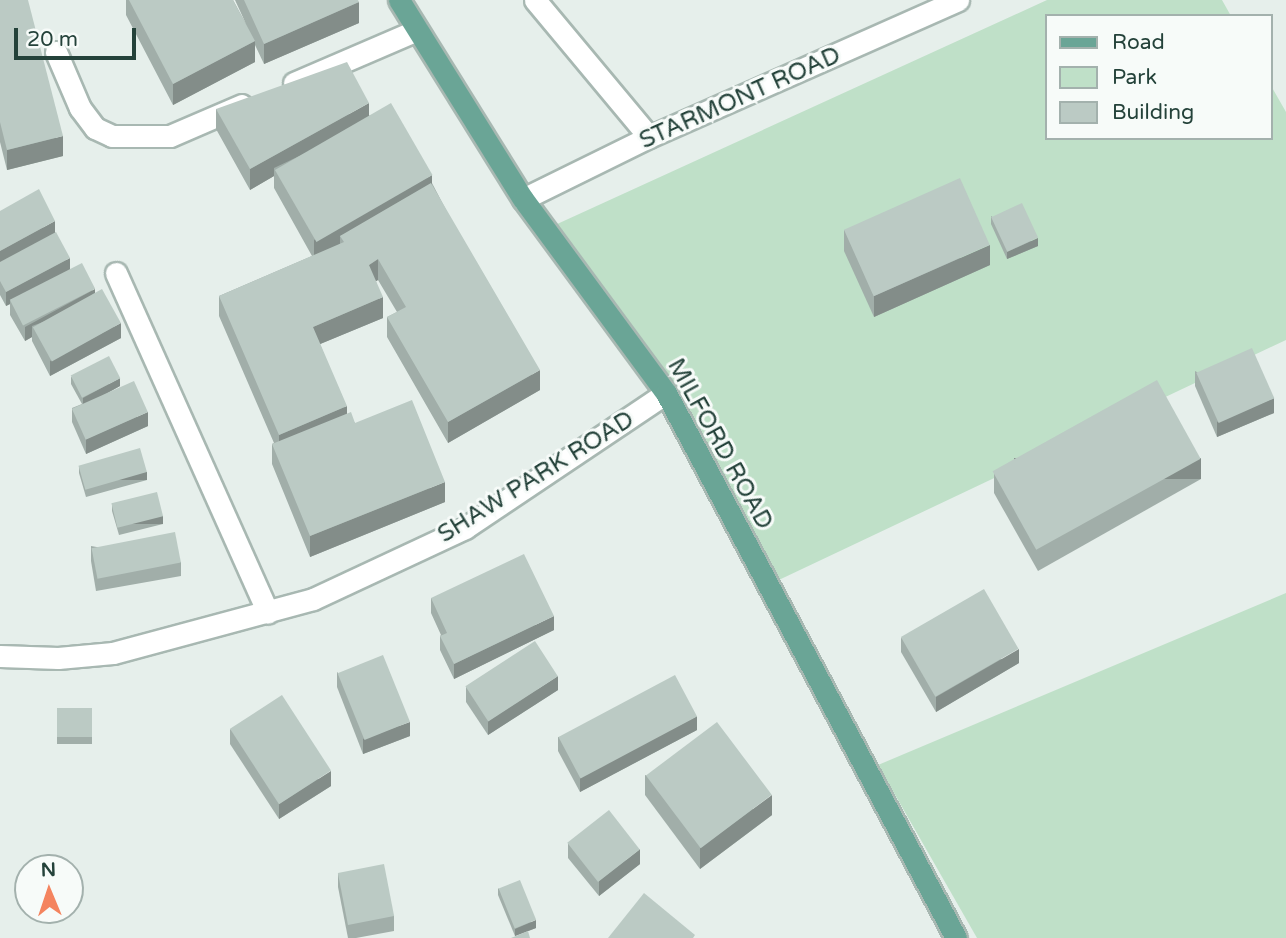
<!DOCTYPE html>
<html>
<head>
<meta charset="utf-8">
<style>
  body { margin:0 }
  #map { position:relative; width:1286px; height:938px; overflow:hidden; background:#e6efeb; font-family:"Varela Round",sans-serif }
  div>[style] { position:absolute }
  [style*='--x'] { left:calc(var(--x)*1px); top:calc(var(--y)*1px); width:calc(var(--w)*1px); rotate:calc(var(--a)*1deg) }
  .green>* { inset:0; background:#bfe0c8 }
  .roads { filter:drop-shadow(2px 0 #a8b8b2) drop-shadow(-2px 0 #a8b8b2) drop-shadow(0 2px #a8b8b2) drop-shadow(0 -2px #a8b8b2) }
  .minor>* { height:21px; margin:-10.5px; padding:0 10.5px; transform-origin:10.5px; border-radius:10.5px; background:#fff }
  .major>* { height:21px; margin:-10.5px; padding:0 10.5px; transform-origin:10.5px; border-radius:10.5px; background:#6aa596 }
  .wall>* { inset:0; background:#a1aea9; transform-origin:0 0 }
  .shaded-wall>* { inset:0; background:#838d89; transform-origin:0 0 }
  .building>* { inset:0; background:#bbcac4; transform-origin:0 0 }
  span { translate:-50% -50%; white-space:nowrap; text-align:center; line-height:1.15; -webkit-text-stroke:6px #f7fbf9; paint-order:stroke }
  .street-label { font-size:24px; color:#24423a }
  .legend { position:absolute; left:1045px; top:14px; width:228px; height:126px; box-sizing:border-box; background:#f7fbf9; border:2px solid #a3b1ad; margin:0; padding:9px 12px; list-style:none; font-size:21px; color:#24423a }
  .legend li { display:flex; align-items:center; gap:14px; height:35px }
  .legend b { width:35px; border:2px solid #a3b1ad }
  .north { position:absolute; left:14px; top:854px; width:70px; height:70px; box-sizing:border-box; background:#f7fbf9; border:2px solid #a3b1ad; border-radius:50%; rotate:358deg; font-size:19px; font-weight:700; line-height:28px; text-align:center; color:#24423a }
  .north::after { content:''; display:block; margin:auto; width:24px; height:32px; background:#f4845f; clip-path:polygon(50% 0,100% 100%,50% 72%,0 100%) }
  .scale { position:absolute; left:14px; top:28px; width:122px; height:32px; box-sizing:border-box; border:4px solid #24423a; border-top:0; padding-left:9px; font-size:21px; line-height:24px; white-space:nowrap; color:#24423a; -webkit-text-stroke:5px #f7fbf9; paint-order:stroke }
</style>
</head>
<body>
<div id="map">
  <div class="green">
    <i style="clip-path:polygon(1047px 0,1222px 0,1231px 16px,1046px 16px,1046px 138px,1270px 138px,1270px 84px,1286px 112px,1286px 340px,764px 587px,555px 225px)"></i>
    <i style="clip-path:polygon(1286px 593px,1286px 938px,977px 938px,878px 765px)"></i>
  </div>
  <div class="roads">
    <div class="minor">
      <i style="--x:535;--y:0;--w:178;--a:50.2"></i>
      <i style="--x:56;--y:52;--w:61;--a:66.8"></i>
      <i style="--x:80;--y:108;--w:25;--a:53"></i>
      <i style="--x:95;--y:128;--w:19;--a:25"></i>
      <i style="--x:112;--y:136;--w:58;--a:0"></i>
      <i style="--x:170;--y:136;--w:78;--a:-23.3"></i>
      <i style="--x:294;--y:83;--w:134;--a:-23.3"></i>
      <i style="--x:523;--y:199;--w:140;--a:-26.2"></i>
      <i style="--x:649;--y:137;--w:338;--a:-23.9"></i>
      <i style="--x:116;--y:273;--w:372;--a:65.9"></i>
      <i style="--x:0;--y:656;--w:58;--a:2"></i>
      <i style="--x:58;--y:658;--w:55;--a:-5.2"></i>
      <i style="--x:113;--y:653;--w:207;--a:-15.1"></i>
      <i style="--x:313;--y:599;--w:168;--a:-25"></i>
      <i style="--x:465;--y:528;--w:242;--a:-33.9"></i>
    </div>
    <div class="major">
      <i style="--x:399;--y:0;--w:234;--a:58.1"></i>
      <i style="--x:523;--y:199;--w:241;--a:53.6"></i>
      <i style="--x:666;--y:393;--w:617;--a:61.98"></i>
    </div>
  </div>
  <div class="wall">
    <i style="clip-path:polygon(0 0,63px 156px,7px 170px,0 142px)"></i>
    <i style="clip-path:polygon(126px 0,233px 0,246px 24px,235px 0,358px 0,359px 23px,264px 64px,255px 45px,255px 62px,173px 105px,126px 15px)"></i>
    <i style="clip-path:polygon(216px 109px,369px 115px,432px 183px,540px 390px,448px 443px,387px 337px,387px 317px,397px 312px,378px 280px,376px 281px,383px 318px,320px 344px,347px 414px,355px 423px,445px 502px,310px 557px,272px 464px,272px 444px,274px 443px,219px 316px,219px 296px,312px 256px,274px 188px,274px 176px,250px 190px,216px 129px)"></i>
    <i style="clip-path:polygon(0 211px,55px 232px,70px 269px,95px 293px,121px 338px,50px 376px,32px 341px,32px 337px,25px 341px,10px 315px,10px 304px,6px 306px,0 295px)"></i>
    <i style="clip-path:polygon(991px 216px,1038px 246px,1007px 259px,991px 224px)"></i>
    <i style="clip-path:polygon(844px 230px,990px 265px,874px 317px,844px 251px)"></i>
    <i style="clip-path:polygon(1195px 371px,1274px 413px,1217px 437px,1195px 386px)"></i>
    <i style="clip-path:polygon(71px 377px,120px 386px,108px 393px,148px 426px,86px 454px,72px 422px,72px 408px,82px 404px,71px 384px)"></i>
    <i style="clip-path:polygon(79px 466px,147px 480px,86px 497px,79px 473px)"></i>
    <i style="clip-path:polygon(994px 473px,1201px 479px,1038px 571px,994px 493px)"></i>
    <i style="clip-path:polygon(112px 504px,163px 524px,119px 535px,112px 511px)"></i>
    <i style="clip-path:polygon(91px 546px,181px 562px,181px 576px,96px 591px,91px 561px)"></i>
    <i style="clip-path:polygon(431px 598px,554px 630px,454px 679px,440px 650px,440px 636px,441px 635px,431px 613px)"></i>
    <i style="clip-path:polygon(901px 638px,1019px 663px,936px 712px,901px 652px)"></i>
    <i style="clip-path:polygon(337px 672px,410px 736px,363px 754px,337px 687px)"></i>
    <i style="clip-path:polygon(466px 687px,558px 690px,488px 735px,466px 702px)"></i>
    <i style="left:57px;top:708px;width:35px;height:36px"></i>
    <i style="clip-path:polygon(230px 729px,331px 786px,279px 819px,230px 744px)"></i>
    <i style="clip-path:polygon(697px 730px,580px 792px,558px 751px,558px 737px)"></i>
    <i style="clip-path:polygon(645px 775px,772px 815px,700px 869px,645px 795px)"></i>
    <i style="clip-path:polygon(568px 843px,640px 864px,599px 896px,568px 858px)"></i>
    <i style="clip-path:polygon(338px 873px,394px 916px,394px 931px,356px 938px,348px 938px,338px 887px)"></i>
    <i style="clip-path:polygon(498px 888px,536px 928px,515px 936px,498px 895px)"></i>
  </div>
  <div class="shaded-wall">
    <i style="clip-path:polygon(359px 2px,359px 23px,264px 64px,264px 44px)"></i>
    <i style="clip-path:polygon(255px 41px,255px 62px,173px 105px,173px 84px)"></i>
    <i style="clip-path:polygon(369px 103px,369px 123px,274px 168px,274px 176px,250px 190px,250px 169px)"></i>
    <i style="clip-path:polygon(63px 136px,63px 156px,7px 170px,7px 150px)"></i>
    <i style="clip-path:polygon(432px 175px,432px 195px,340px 236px,340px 246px,314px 260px,314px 240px)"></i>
    <i style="clip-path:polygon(55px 221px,55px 235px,0 265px,0 251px)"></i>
    <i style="clip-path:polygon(1038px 238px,1038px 246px,1007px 259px,1007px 252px)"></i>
    <i style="clip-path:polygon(990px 245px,990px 265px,874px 317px,874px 296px)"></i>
    <i style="clip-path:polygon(70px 258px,70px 272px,10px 301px,10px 304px,6px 306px,6px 292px)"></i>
    <i style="clip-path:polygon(378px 259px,378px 280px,369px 285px,369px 265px)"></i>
    <i style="clip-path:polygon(95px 289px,95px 303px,32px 326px,32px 337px,25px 341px,25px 327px)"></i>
    <i style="clip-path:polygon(383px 297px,383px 318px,313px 347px,313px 327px)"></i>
    <i style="clip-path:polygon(121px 323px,121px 338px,50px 376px,50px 361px)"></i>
    <i style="clip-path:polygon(540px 370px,540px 390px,448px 443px,448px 422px)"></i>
    <i style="clip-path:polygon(120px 378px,120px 386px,83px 406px,83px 398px)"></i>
    <i style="clip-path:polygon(1274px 398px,1274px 413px,1217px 437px,1217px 422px)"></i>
    <i style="clip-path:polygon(347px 406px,347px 426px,279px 455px,279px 435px)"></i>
    <i style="clip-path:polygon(148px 412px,148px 426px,86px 454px,86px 439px)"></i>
    <i style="left:1201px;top:458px;width:21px;height:187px;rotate:90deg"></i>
    <i style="left:147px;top:472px;width:8px;height:63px;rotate:90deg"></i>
    <i style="clip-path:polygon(445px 482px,445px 502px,310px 557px,310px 536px)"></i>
    <i style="left:163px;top:516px;width:8px;height:45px;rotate:90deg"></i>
    <i style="clip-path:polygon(554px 616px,554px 630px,454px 679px,454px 664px)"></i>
    <i style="clip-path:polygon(1019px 649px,1019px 663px,936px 712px,936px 697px)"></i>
    <i style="clip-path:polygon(558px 676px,558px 690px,488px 735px,488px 721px)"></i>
    <i style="clip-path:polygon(697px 716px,697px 730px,580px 792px,580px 777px)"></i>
    <i style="clip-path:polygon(410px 722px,410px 736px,363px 754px,363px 739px)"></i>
    <i style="clip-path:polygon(331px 771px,331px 786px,279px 819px,279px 804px)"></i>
    <i style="clip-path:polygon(772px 795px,772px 815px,700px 869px,700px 848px)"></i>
    <i style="clip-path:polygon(640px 849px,640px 864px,599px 896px,599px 881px)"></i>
    <i style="clip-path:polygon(536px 920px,536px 928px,515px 936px,515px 929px)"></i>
  </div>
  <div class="building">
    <i style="clip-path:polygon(0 0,28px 0,63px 136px,7px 150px,0 122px)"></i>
    <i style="clip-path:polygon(129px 0,233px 0,255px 41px,173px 84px)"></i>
    <i style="clip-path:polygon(244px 0,358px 0,359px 2px,264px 44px)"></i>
    <i style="clip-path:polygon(347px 62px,369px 103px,250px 169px,216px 109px)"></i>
    <i style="left:391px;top:103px;width:83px;height:134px;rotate:60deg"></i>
    <i style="left:960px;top:178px;width:73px;height:127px;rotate:66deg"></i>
    <i style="clip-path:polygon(431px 183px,540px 370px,448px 422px,387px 317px,406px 307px,378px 259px,369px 265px,383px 297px,313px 327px,347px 406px,279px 435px,219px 296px,344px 242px,340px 236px)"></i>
    <i style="clip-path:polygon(39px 189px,55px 221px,0 251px,0 211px)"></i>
    <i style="left:1022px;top:203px;width:38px;height:34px;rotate:65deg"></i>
    <i style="clip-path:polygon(56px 232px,70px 258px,6px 292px,0 281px,0 262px)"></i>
    <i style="left:82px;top:263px;width:29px;height:81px;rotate:63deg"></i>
    <i style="left:102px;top:289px;width:39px;height:79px;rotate:61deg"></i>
    <i style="left:1252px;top:348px;width:55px;height:61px;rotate:66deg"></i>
    <i style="left:109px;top:356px;width:25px;height:43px;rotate:63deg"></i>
    <i style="left:1157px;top:380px;width:90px;height:188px;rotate:61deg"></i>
    <i style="left:134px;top:381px;width:34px;height:68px;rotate:66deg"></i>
    <i style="clip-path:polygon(412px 400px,445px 482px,310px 536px,272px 444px,351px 412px,355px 423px)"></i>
    <i style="left:140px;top:448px;width:25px;height:64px;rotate:74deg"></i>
    <i style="left:157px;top:492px;width:25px;height:47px;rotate:76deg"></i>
    <i style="left:175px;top:532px;width:31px;height:85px;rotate:79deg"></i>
    <i style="clip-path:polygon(524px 554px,554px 616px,454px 664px,440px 636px,447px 633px,431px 598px)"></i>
    <i style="left:984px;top:589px;width:69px;height:96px;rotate:60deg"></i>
    <i style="left:535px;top:641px;width:42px;height:83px;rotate:57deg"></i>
    <i style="left:383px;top:655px;width:72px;height:49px;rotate:68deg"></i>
    <i style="left:675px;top:675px;width:47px;height:132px;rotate:62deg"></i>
    <i style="left:282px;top:695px;width:90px;height:62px;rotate:57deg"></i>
    <i style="left:57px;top:708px;width:35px;height:29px"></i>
    <i style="left:717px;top:722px;width:91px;height:89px;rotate:53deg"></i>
    <i style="left:609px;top:810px;width:50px;height:53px;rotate:52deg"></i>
    <i style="left:384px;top:864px;width:53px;height:47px;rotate:79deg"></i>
    <i style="left:520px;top:880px;width:43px;height:23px;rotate:68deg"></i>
    <i style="clip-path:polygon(644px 893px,695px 935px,693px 938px,608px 938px)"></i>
    <i style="clip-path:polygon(528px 931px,530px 938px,511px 938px)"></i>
  </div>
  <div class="street-label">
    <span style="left:740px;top:98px;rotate:-24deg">STARMONT ROAD</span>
    <span style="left:720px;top:444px;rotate:61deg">MILFORD ROAD</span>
    <span style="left:536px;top:477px;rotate:-32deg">SHAW PARK ROAD</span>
  </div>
  <ul class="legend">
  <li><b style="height:9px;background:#6aa596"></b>Road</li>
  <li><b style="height:19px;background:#bfe0c8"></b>Park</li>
  <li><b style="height:19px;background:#bbcac4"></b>Building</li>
  </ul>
  <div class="north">N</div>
  <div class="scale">20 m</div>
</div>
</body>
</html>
